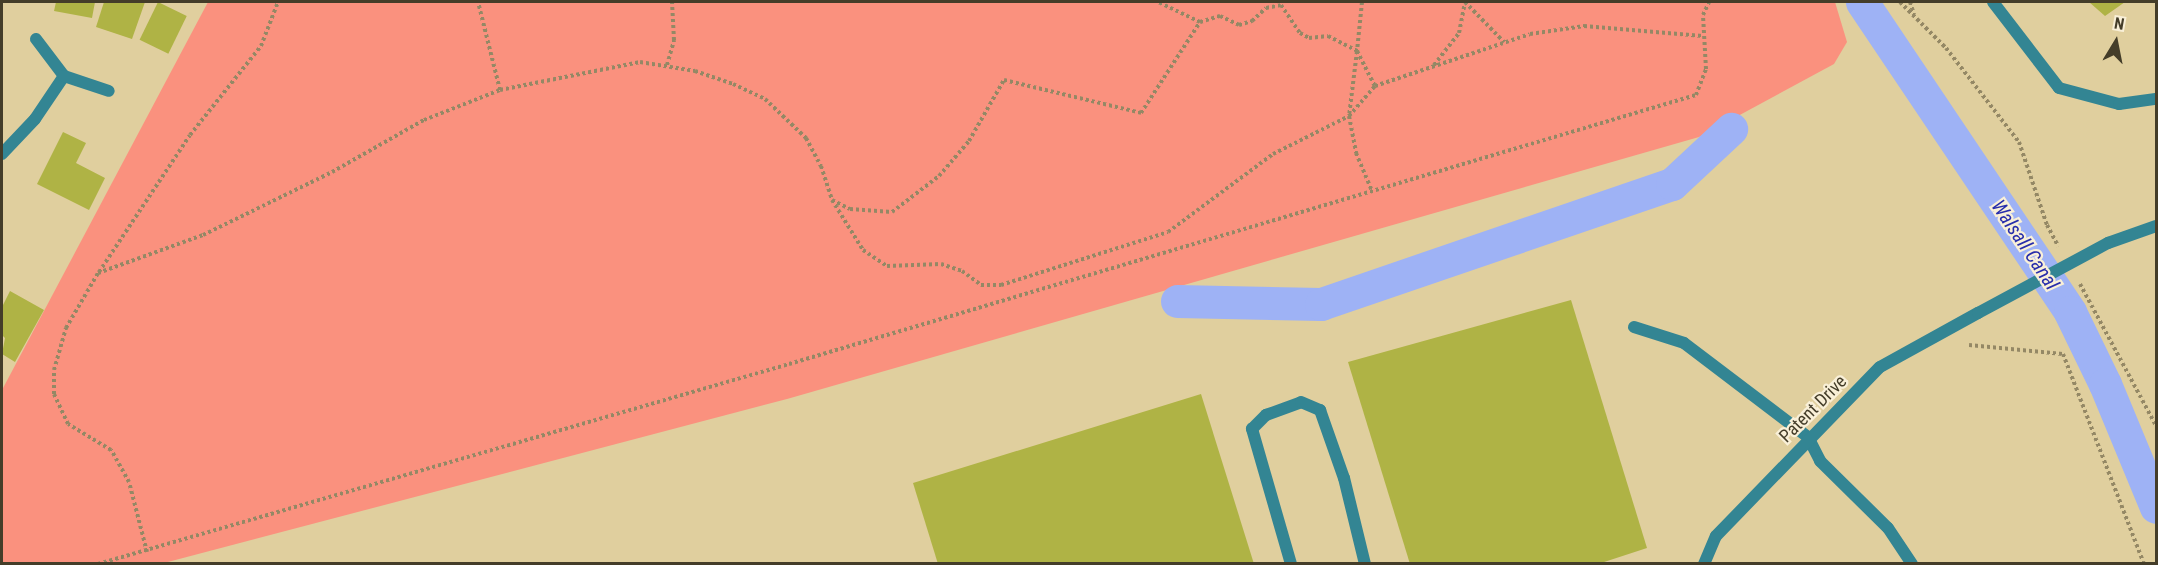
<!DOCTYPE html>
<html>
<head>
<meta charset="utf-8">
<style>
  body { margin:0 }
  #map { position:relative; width:2158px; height:565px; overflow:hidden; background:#e0cf9e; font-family:"Roboto Condensed",sans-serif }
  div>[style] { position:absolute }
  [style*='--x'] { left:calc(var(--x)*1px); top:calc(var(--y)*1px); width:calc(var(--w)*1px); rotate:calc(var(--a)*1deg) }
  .green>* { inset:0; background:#fa917e }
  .canal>* { height:33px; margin:-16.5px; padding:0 16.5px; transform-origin:16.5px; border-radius:16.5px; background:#9eb2f5 }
  .building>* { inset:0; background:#afb345; transform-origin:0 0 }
  .path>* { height:4px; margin-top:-2px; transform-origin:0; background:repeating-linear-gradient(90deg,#948865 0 3px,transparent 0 6px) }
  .lane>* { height:12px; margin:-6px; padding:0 6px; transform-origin:6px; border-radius:6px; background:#338593 }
  .street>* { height:12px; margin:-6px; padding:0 6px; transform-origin:6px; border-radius:6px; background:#338593 }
  .street-bridge>* { height:12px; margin:-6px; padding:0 6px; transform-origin:6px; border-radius:6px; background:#338593 }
  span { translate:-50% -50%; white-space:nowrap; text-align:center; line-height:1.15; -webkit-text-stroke:4.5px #f9f0d8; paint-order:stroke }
  .street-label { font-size:18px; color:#443d29 }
  .water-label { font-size:20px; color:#272dab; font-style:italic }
  .frame { position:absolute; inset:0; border:3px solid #443d29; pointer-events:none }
  .north { position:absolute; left:2086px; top:12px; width:60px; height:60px; -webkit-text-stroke:4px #f9f0d8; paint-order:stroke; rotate:10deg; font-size:16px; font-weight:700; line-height:24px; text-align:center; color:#443d29 }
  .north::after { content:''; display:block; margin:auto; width:21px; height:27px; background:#443d29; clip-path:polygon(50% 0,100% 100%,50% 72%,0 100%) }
</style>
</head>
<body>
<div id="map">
  <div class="green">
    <i style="clip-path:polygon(208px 2px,1835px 2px,1847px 42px,1834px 64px,1699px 137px,787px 399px,164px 563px,2px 563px,2px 390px)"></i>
  </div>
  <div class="canal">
    <i style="--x:1862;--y:2;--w:373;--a:56.1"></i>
    <i style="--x:2070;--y:312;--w:80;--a:64.1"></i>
    <i style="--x:2105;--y:384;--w:133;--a:67.5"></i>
    <i style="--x:1177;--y:301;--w:144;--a:1.2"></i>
    <i style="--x:1321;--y:304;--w:371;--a:-18.9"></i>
    <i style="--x:1672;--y:184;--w:81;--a:-43"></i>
  </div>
  <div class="building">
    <i style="clip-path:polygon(56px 2px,95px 2px,92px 18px,54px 11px)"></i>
    <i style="clip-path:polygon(104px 2px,145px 2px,132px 39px,96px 27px)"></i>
    <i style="left:158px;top:2px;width:32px;height:42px;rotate:26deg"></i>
    <i style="clip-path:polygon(2089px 2px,2125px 2px,2105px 16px)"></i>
    <i style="clip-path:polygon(63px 132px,86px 143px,76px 163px,105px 178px,89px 210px,37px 184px)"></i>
    <i style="clip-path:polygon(10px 291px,44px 310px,15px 362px,2px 354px,5px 338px,2px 335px,2px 307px)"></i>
    <i style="clip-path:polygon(1571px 300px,1647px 548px,1598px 564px,1410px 564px,1348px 362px)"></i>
    <i style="clip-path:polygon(1201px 394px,1254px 564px,938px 564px,913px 483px)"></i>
  </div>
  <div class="path">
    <i style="--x:1362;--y:2;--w:49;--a:95.8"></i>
    <i style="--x:1357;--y:51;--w:39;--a:63"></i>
    <i style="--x:1465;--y:2;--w:56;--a:45.7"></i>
    <i style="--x:1900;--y:2;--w:65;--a:45"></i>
    <i style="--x:1946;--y:48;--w:119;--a:52.2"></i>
    <i style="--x:2019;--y:142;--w:88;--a:71.4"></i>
    <i style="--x:2047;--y:225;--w:24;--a:62"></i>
    <i style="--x:1910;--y:2;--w:13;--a:72"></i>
    <i style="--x:1200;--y:22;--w:21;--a:-17"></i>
    <i style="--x:1220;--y:16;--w:21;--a:25"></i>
    <i style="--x:1239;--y:25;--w:14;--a:-17"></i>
    <i style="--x:1252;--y:21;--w:19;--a:-43"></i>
    <i style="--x:1266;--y:8;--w:15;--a:-11"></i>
    <i style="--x:1281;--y:5;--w:34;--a:56"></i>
    <i style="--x:1300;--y:33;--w:10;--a:29"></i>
    <i style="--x:1309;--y:38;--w:19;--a:-6"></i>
    <i style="--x:1328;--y:36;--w:33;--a:27"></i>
    <i style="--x:1357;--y:51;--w:65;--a:97"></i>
    <i style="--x:1349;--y:116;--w:38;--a:79"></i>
    <i style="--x:1356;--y:153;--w:41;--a:67.2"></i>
    <i style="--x:667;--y:65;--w:26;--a:-74"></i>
    <i style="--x:674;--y:40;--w:38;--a:-93"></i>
    <i style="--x:1434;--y:65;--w:41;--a:-52"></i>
    <i style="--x:1459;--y:33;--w:31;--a:-79"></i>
    <i style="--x:500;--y:90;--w:143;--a:-11.3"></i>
    <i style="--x:640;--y:62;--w:56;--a:9.3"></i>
    <i style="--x:695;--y:71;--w:40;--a:18.9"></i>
    <i style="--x:733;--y:84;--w:35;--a:25"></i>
    <i style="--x:765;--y:99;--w:57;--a:43.6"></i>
    <i style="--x:806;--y:138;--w:32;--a:62"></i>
    <i style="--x:821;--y:166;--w:36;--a:72"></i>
    <i style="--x:832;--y:200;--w:59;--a:58.2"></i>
    <i style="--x:863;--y:250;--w:29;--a:34"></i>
    <i style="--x:887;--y:266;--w:54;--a:-2.1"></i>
    <i style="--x:941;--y:264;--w:22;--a:18"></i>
    <i style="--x:962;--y:271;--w:24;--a:36"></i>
    <i style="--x:981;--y:285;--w:20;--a:0"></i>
    <i style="--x:1001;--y:285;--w:175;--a:-17.6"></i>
    <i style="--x:1168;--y:232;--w:131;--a:-36.6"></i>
    <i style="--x:1273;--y:154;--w:85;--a:-26.6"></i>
    <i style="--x:1349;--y:116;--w:40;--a:-49"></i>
    <i style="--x:1375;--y:86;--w:163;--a:-18.5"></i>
    <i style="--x:1530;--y:34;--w:55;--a:-8.4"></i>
    <i style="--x:1584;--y:26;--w:119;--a:4.8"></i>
    <i style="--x:832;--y:200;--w:20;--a:27"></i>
    <i style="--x:850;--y:209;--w:42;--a:4.1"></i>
    <i style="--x:892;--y:212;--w:59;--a:-37.5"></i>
    <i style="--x:939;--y:176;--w:46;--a:-49.4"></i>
    <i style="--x:969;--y:141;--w:70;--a:-60.2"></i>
    <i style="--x:1004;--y:80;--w:141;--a:13.5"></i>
    <i style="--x:1141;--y:113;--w:108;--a:-57"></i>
    <i style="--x:1200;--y:22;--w:47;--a:-154.5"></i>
    <i style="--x:99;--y:272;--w:164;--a:-56.4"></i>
    <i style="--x:190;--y:135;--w:114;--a:-51.4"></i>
    <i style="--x:261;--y:46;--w:47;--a:-68.9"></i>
    <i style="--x:2080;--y:284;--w:161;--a:61.8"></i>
    <i style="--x:1969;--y:345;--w:94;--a:5.5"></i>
    <i style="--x:2063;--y:354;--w:225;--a:68.9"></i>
    <i style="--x:147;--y:552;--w:72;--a:-104.4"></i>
    <i style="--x:129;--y:482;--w:37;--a:-119"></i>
    <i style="--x:111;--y:450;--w:50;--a:-148.8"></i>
    <i style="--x:68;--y:424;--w:33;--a:-115"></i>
    <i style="--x:54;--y:394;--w:24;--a:-90"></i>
    <i style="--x:54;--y:370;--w:44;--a:-74.1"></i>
    <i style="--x:66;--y:328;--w:64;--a:-59.8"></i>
    <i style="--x:98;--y:273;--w:112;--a:-19.9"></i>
    <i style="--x:203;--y:235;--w:144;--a:-26"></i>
    <i style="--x:332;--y:172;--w:106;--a:-29.5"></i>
    <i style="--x:424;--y:120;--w:82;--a:-21.5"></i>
    <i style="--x:500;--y:90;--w:91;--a:-104"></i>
    <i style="--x:98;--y:564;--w:719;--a:-16.14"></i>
    <i style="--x:789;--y:364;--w:946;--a:-16.52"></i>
    <i style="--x:1696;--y:95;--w:28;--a:-69"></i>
    <i style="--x:1706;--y:69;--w:54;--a:-93.2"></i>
    <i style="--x:1703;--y:15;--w:14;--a:-65"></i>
  </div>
  <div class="lane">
    <i style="--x:1993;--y:2;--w:108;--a:52.5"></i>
    <i style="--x:2059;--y:88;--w:62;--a:14.9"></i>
    <i style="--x:2119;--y:104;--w:37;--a:-8"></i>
    <i style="--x:1634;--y:327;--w:52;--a:17.7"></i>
    <i style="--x:1684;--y:343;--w:156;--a:37.2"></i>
    <i style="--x:1808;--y:437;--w:27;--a:63"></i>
    <i style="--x:1820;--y:461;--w:95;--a:44.6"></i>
    <i style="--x:1888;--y:528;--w:43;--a:56.3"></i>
    <i style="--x:1291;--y:564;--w:141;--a:-106.1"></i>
    <i style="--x:1252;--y:429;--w:20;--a:-45"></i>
    <i style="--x:1266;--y:415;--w:37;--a:-20"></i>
    <i style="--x:1301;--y:402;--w:21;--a:23"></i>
    <i style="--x:1320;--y:410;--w:72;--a:70.6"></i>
    <i style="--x:1344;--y:478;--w:89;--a:76.3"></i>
  </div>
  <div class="street">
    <i style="--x:36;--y:39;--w:46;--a:52.9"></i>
    <i style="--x:2;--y:154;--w:48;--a:-46.7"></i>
    <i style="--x:35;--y:119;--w:52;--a:-56"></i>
    <i style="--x:64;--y:76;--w:47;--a:18.4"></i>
    <i style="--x:2108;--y:243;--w:51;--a:-19.5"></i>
    <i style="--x:1704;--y:564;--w:30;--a:-67"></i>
    <i style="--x:1716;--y:536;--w:235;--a:-45.9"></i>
    <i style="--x:1880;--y:367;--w:112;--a:-28.9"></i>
  </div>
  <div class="street-bridge">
    <i style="--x:1978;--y:313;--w:148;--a:-28.3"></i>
  </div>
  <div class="street-label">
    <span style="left:1813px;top:409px;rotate:-45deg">Patent Drive</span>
  </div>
  <div class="water-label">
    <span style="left:2025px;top:245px;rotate:56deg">Walsall Canal</span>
  </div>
  <div class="frame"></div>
  <div class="north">N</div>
</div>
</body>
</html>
